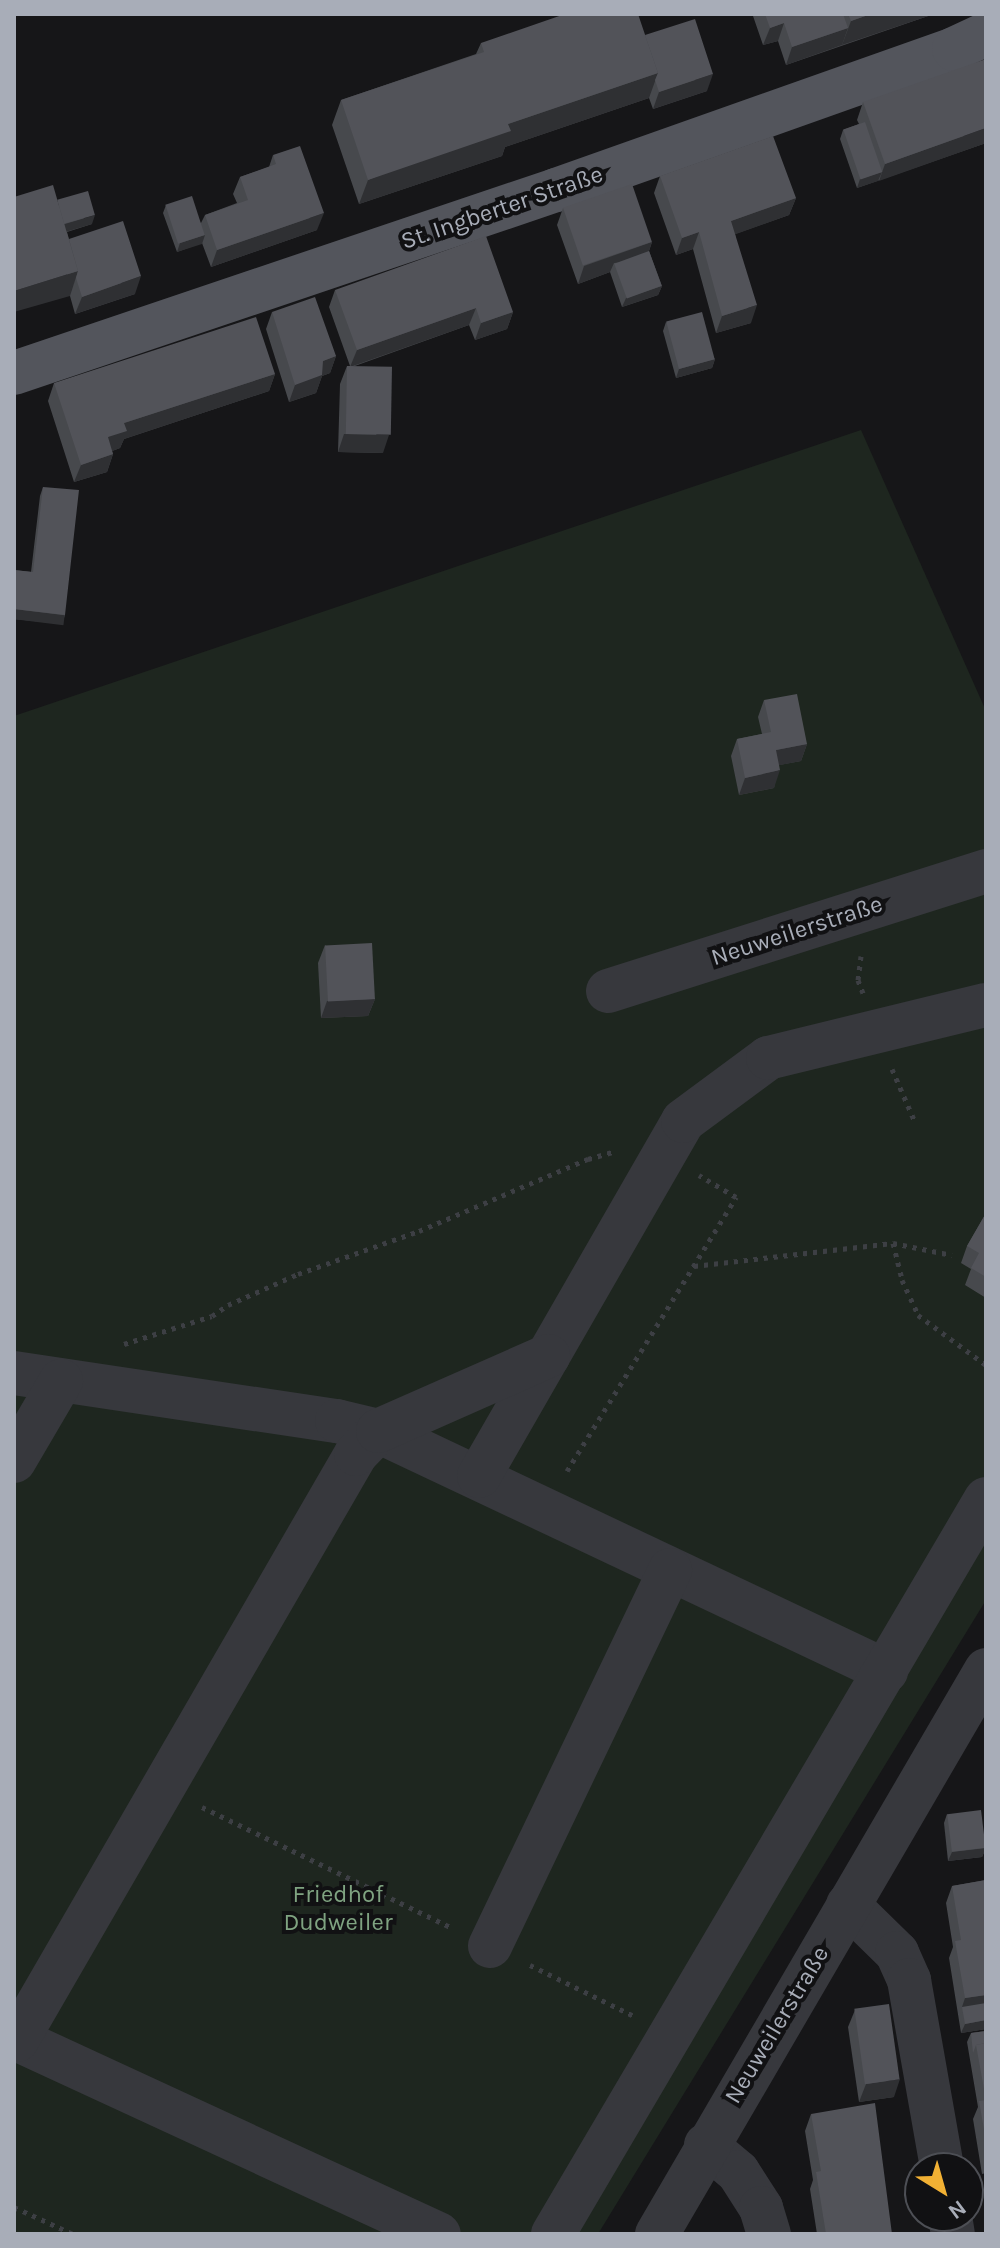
<!DOCTYPE html>
<html>
<head>
<meta charset="utf-8">
<style>
  body { margin:0 }
  #map { position:relative; width:1000px; height:2248px; overflow:hidden; background:#161618; font-family:Karla,sans-serif }
  div>[style] { position:absolute }
  [style*='--x'] { left:calc(var(--x)*1px); top:calc(var(--y)*1px); width:calc(var(--w)*1px); rotate:calc(var(--a)*1deg) }
  .green>* { inset:0; background:#1e261f }
  .path>* { height:5px; margin-top:-2.5px; transform-origin:0; background:repeating-linear-gradient(90deg,#3d3f44 0 4px,transparent 0 10px) }
  .minor>* { height:44px; margin:-22px; padding:0 22px; transform-origin:22px; border-radius:22px; background:#37383d }
  .major>* { height:44px; margin:-22px; padding:0 22px; transform-origin:22px; border-radius:22px; background:#53555c }
  .wall>* { inset:0; background:#47494d }
  .shaded-wall>* { inset:0; background:#2f3033; transform-origin:0 0 }
  .building>* { inset:0; background:#525359; transform-origin:0 0 }
  span { translate:-50% -50%; white-space:nowrap; text-align:center; line-height:1.15; -webkit-text-stroke:8px #111113; paint-order:stroke }
  .street-label { font-size:24px; color:#a8adb8 }
  .park-label { font-size:24px; color:#7fa381 }
  .frame { position:absolute; inset:0; border:16px solid #a8adb8; pointer-events:none }
  .north { position:absolute; left:904px; top:2152px; width:80px; height:80px; box-sizing:border-box; background:#111113; border:2px solid #4d4f55; border-radius:50%; rotate:143deg; font-size:22px; font-weight:700; line-height:32px; text-align:center; color:#a8adb8 }
  .north::after { content:''; display:block; margin:auto; width:28px; height:36px; background:#f2b134; clip-path:polygon(50% 0,100% 100%,50% 72%,0 100%) }
</style>
</head>
<body>
<div id="map">
  <div class="green">
    <i style="clip-path:polygon(861px 430px,986px 711px,986px 1600px,598px 2234px,14px 2234px,14px 716px)"></i>
  </div>
  <div class="path">
    <i style="--x:861;--y:956;--w:24;--a:97"></i>
    <i style="--x:858;--y:980;--w:14;--a:69"></i>
    <i style="--x:892;--y:1069;--w:58;--a:66.5"></i>
    <i style="--x:893;--y:1243;--w:38;--a:76"></i>
    <i style="--x:902;--y:1280;--w:38;--a:65"></i>
    <i style="--x:918;--y:1315;--w:84;--a:36.3"></i>
    <i style="--x:694;--y:1266;--w:200;--a:-6.6"></i>
    <i style="--x:893;--y:1243;--w:60;--a:11.5"></i>
    <i style="--x:124;--y:1344;--w:92;--a:-17.7"></i>
    <i style="--x:212;--y:1316;--w:19;--a:-35"></i>
    <i style="--x:228;--y:1305;--w:77;--a:-23.9"></i>
    <i style="--x:298;--y:1274;--w:128;--a:-19.6"></i>
    <i style="--x:419;--y:1231;--w:184;--a:-23.1"></i>
    <i style="--x:588;--y:1159;--w:29;--a:-16"></i>
    <i style="--x:567;--y:1471;--w:322;--a:-58.3"></i>
    <i style="--x:736;--y:1197;--w:43;--a:-149.3"></i>
    <i style="--x:202;--y:1807;--w:278;--a:25.8"></i>
    <i style="--x:530;--y:1965;--w:114;--a:26.1"></i>
    <i style="--x:14;--y:2207;--w:65;--a:24.6"></i>
  </div>
  <div class="minor">
    <i style="--x:608;--y:991;--w:397;--a:-17.6"></i>
    <i style="--x:14;--y:1373;--w:327;--a:8.5"></i>
    <i style="--x:337;--y:1421;--w:42;--a:13.7"></i>
    <i style="--x:378;--y:1431;--w:562;--a:25.29"></i>
    <i style="--x:14;--y:1461;--w:93;--a:-59.6"></i>
    <i style="--x:479;--y:1476;--w:409;--a:-60.1"></i>
    <i style="--x:683;--y:1121;--w:106;--a:-36.5"></i>
    <i style="--x:768;--y:1058;--w:224;--a:-13.7"></i>
    <i style="--x:848;--y:1905;--w:69;--a:44.4"></i>
    <i style="--x:897;--y:1953;--w:30;--a:66"></i>
    <i style="--x:909;--y:1980;--w:191;--a:80"></i>
    <i style="--x:490;--y:1946;--w:417;--a:-64.4"></i>
    <i style="--x:14;--y:2038;--w:468;--a:24.8"></i>
    <i style="--x:17;--y:2040;--w:677;--a:-59.95"></i>
    <i style="--x:356;--y:1454;--w:32;--a:-46"></i>
    <i style="--x:378;--y:1431;--w:186;--a:-23.8"></i>
    <i style="--x:706;--y:2145;--w:42;--a:40.2"></i>
    <i style="--x:738;--y:2172;--w:43;--a:57.4"></i>
    <i style="--x:761;--y:2208;--w:27;--a:73"></i>
    <i style="--x:950;--y:2216;--w:18;--a:81"></i>
    <i style="--x:553;--y:2234;--w:853;--a:-59.5"></i>
    <i style="--x:657;--y:2234;--w:653;--a:-59.74"></i>
  </div>
  <div class="major">
    <i style="--x:14;--y:373;--w:572;--a:-18.66"></i>
    <i style="--x:556;--y:190;--w:422;--a:-19.5"></i>
    <i style="--x:954;--y:49;--w:35;--a:-25"></i>
  </div>
  <div class="wall">
    <i style="clip-path:polygon(754px 14px,934px 14px,786px 65px,778px 41px,763px 45px,753px 16px)"></i>
    <i style="clip-path:polygon(645px 35px,707px 91px,653px 109px,649px 98px,505px 147px,502px 156px,359px 204px,332px 125px,341px 100px,476px 54px,481px 43px)"></i>
    <i style="clip-path:polygon(863px 102px,986px 143px,857px 188px,840px 139px,843px 130px,859px 124px,857px 120px)"></i>
    <i style="clip-path:polygon(273px 155px,317px 230px,211px 267px,202px 243px,177px 252px,163px 213px,166px 205px,201px 223px,205px 215px,237px 203px,233px 194px,240px 177px,269px 167px)"></i>
    <i style="clip-path:polygon(660px 176px,796px 198px,789px 215px,735px 234px,751px 323px,716px 333px,693px 249px,676px 255px,654px 193px)"></i>
    <i style="clip-path:polygon(58px 201px,92px 224px,67px 232px,69px 239px,135px 294px,75px 314px,70px 296px)"></i>
    <i style="clip-path:polygon(563px 208px,652px 242px,649px 251px,662px 286px,658px 295px,622px 307px,610px 272px,578px 284px,557px 225px)"></i>
    <i style="clip-path:polygon(335px 290px,513px 312px,507px 329px,475px 340px,469px 325px,352px 367px,383px 453px,338px 452px,340px 384px,347px 366px,350px 366px,329px 307px)"></i>
    <i style="clip-path:polygon(272px 312px,336px 356px,330px 373px,322px 376px,316px 393px,289px 402px,266px 329px)"></i>
    <i style="clip-path:polygon(666px 322px,715px 359px,712px 368px,676px 378px,663px 331px)"></i>
    <i style="clip-path:polygon(275px 374px,269px 391px,124px 439px,120px 448px,112px 451px,113px 454px,107px 472px,74px 482px,48px 401px,54px 383px)"></i>
    <i style="clip-path:polygon(43px 487px,65px 615px,62px 624px,14px 619px,14px 570px,31px 572px,40px 496px)"></i>
    <i style="clip-path:polygon(764px 700px,807px 744px,801px 761px,779px 765px,774px 788px,739px 795px,731px 756px,737px 739px,762px 734px,758px 717px)"></i>
    <i style="clip-path:polygon(325px 945px,375px 999px,368px 1016px,321px 1018px,318px 963px)"></i>
    <i style="clip-path:polygon(986px 1213px,986px 1298px,965px 1285px,971px 1269px,961px 1263px,967px 1246px)"></i>
    <i style="clip-path:polygon(947px 1814px,986px 1848px,982px 1857px,948px 1861px,944px 1823px)"></i>
    <i style="clip-path:polygon(986px 1880px,986px 2029px,961px 2033px,949px 1958px,953px 1947px,946px 1903px,952px 1886px)"></i>
    <i style="clip-path:polygon(855px 2010px,894px 2097px,859px 2102px,848px 2027px)"></i>
    <i style="clip-path:polygon(986px 2031px,986px 2173px,982px 2174px,973px 2119px,978px 2107px,967px 2042px,971px 2033px)"></i>
    <i style="clip-path:polygon(811px 2114px,892px 2234px,817px 2234px,810px 2189px,813px 2180px,805px 2131px)"></i>
  </div>
  <div class="shaded-wall">
    <i style="clip-path:polygon(871px 14px,934px 14px,842px 45px,851px 21px)"></i>
    <i style="clip-path:polygon(784px 23px,778px 41px,763px 45px,770px 28px)"></i>
    <i style="clip-path:polygon(848px 28px,842px 45px,786px 65px,792px 47px)"></i>
    <i style="clip-path:polygon(658px 73px,649px 98px,505px 147px,502px 156px,359px 204px,368px 180px,508px 124px)"></i>
    <i style="clip-path:polygon(713px 74px,707px 91px,653px 109px,659px 92px)"></i>
    <i style="clip-path:polygon(986px 128px,986px 143px,879px 181px,885px 164px)"></i>
    <i style="clip-path:polygon(882px 172px,878px 181px,857px 188px,860px 179px)"></i>
    <i style="clip-path:polygon(796px 198px,789px 215px,725px 238px,731px 221px)"></i>
    <i style="clip-path:polygon(324px 213px,317px 230px,211px 267px,217px 250px)"></i>
    <i style="clip-path:polygon(95px 215px,92px 224px,52px 236px,55px 227px)"></i>
    <i style="clip-path:polygon(699px 232px,693px 249px,676px 255px,682px 238px)"></i>
    <i style="clip-path:polygon(205px 235px,202px 244px,177px 252px,180px 243px)"></i>
    <i style="clip-path:polygon(652px 242px,646px 260px,614px 263px,610px 272px,578px 284px,584px 266px)"></i>
    <i style="clip-path:polygon(78px 271px,70px 296px,14px 312px,14px 291px)"></i>
    <i style="clip-path:polygon(141px 276px,135px 294px,75px 314px,82px 297px)"></i>
    <i style="clip-path:polygon(662px 286px,658px 295px,622px 307px,626px 298px)"></i>
    <i style="clip-path:polygon(757px 305px,751px 323px,716px 333px,722px 316px)"></i>
    <i style="clip-path:polygon(476px 308px,469px 325px,350px 367px,357px 350px)"></i>
    <i style="clip-path:polygon(513px 312px,507px 329px,475px 340px,481px 323px)"></i>
    <i style="clip-path:polygon(336px 356px,330px 373px,322px 376px,316px 393px,289px 402px,295px 385px,323px 361px)"></i>
    <i style="clip-path:polygon(715px 359px,712px 368px,676px 378px,679px 369px)"></i>
    <i style="clip-path:polygon(275px 374px,269px 391px,124px 439px,120px 448px,102px 455px,108px 437px,124px 423px)"></i>
    <i style="clip-path:polygon(344px 434px,389px 435px,383px 453px,338px 452px)"></i>
    <i style="clip-path:polygon(113px 454px,107px 472px,74px 482px,81px 465px)"></i>
    <i style="left:14px;top:609px;width:51px;height:10px;rotate:7deg"></i>
    <i style="clip-path:polygon(807px 744px,801px 761px,770px 767px,776px 750px)"></i>
    <i style="clip-path:polygon(780px 770px,774px 788px,739px 795px,745px 778px)"></i>
    <i style="clip-path:polygon(375px 999px,368px 1016px,321px 1018px,327px 1001px)"></i>
    <i style="clip-path:polygon(986px 1848px,982px 1857px,948px 1861px,952px 1852px)"></i>
    <i style="clip-path:polygon(986px 1995px,986px 2011px,962px 2007px,965px 1998px)"></i>
    <i style="clip-path:polygon(986px 2020px,986px 2029px,961px 2033px,965px 2024px)"></i>
    <i style="clip-path:polygon(900px 2079px,894px 2097px,859px 2102px,866px 2084px)"></i>
  </div>
  <div class="building">
    <i style="clip-path:polygon(565px 14px,638px 14px,658px 73px,508px 124px,511px 131px,368px 180px,341px 100px,484px 52px,481px 43px)"></i>
    <i style="clip-path:polygon(765px 14px,843px 14px,848px 28px,792px 47px,784px 23px,770px 28px)"></i>
    <i style="clip-path:polygon(848px 14px,871px 14px,851px 21px)"></i>
    <i style="clip-path:polygon(695px 19px,713px 74px,659px 92px,655px 80px,658px 73px,645px 35px)"></i>
    <i style="clip-path:polygon(986px 59px,986px 128px,885px 164px,863px 102px)"></i>
    <i style="left:865px;top:122px;width:53px;height:23px;rotate:71deg"></i>
    <i style="clip-path:polygon(773px 136px,796px 198px,731px 221px,757px 305px,722px 316px,699px 232px,682px 238px,660px 176px)"></i>
    <i style="clip-path:polygon(300px 146px,324px 213px,217px 250px,205px 215px,248px 200px,240px 177px,276px 164px,273px 155px)"></i>
    <i style="left:632px;top:184px;width:61px;height:73px;rotate:71deg"></i>
    <i style="clip-path:polygon(53px 185px,78px 271px,14px 291px,14px 197px)"></i>
    <i style="left:88px;top:191px;width:25px;height:32px;rotate:74deg"></i>
    <i style="left:192px;top:196px;width:41px;height:28px;rotate:72deg"></i>
    <i style="clip-path:polygon(123px 221px,141px 276px,82px 297px,76px 278px,78px 271px,69px 239px)"></i>
    <i style="clip-path:polygon(486px 236px,513px 312px,481px 323px,476px 308px,357px 350px,335px 290px)"></i>
    <i style="left:649px;top:251px;width:37px;height:37px;rotate:70deg"></i>
    <i style="clip-path:polygon(315px 297px,336px 356px,323px 361px,322px 375px,295px 385px,272px 312px)"></i>
    <i style="left:702px;top:312px;width:49px;height:37px;rotate:75deg"></i>
    <i style="clip-path:polygon(256px 317px,275px 374px,124px 423px,127px 431px,108px 437px,113px 454px,81px 465px,54px 383px)"></i>
    <i style="left:347px;top:366px;width:45px;height:68px;rotate:1deg"></i>
    <i style="clip-path:polygon(43px 487px,79px 490px,65px 615px,14px 609px,14px 570px,33px 572px)"></i>
    <i style="clip-path:polygon(797px 694px,807px 744px,776px 750px,780px 770px,745px 778px,737px 739px,771px 732px,764px 700px)"></i>
    <i style="left:372px;top:943px;width:56px;height:47px;rotate:87deg"></i>
    <i style="clip-path:polygon(986px 1213px,986px 1277px,971px 1268px,979px 1253px,967px 1246px)"></i>
    <i style="left:981px;top:1810px;width:38px;height:34px;rotate:83deg"></i>
    <i style="clip-path:polygon(986px 1880px,986px 1995px,965px 1998px,955px 1941px,961px 1940px,952px 1886px)"></i>
    <i style="clip-path:polygon(986px 2003px,986px 2020px,965px 2024px,962px 2007px)"></i>
    <i style="left:889px;top:2004px;width:76px;height:35px;rotate:82deg"></i>
    <i style="clip-path:polygon(986px 2031px,986px 2043px,976px 2045px,973px 2053px,971px 2033px)"></i>
    <i style="clip-path:polygon(986px 2043px,986px 2141px,979px 2101px,986px 2100px,976px 2045px)"></i>
    <i style="clip-path:polygon(875px 2103px,892px 2234px,826px 2234px,816px 2172px,821px 2171px,811px 2114px)"></i>
  </div>
  <div class="street-label">
    <span style="left:502px;top:208px;rotate:-19deg">St. Ingberter Straße</span>
    <span style="left:797px;top:931px;rotate:-18deg">Neuweilerstraße</span>
    <span style="left:777px;top:2025px;rotate:-59deg">Neuweilerstraße</span>
  </div>
  <div class="park-label">
    <span style="left:338px;top:1909px">Friedhof<br>Dudweiler</span>
  </div>
  <div class="frame"></div>
  <div class="north">N</div>
</div>
</body>
</html>
